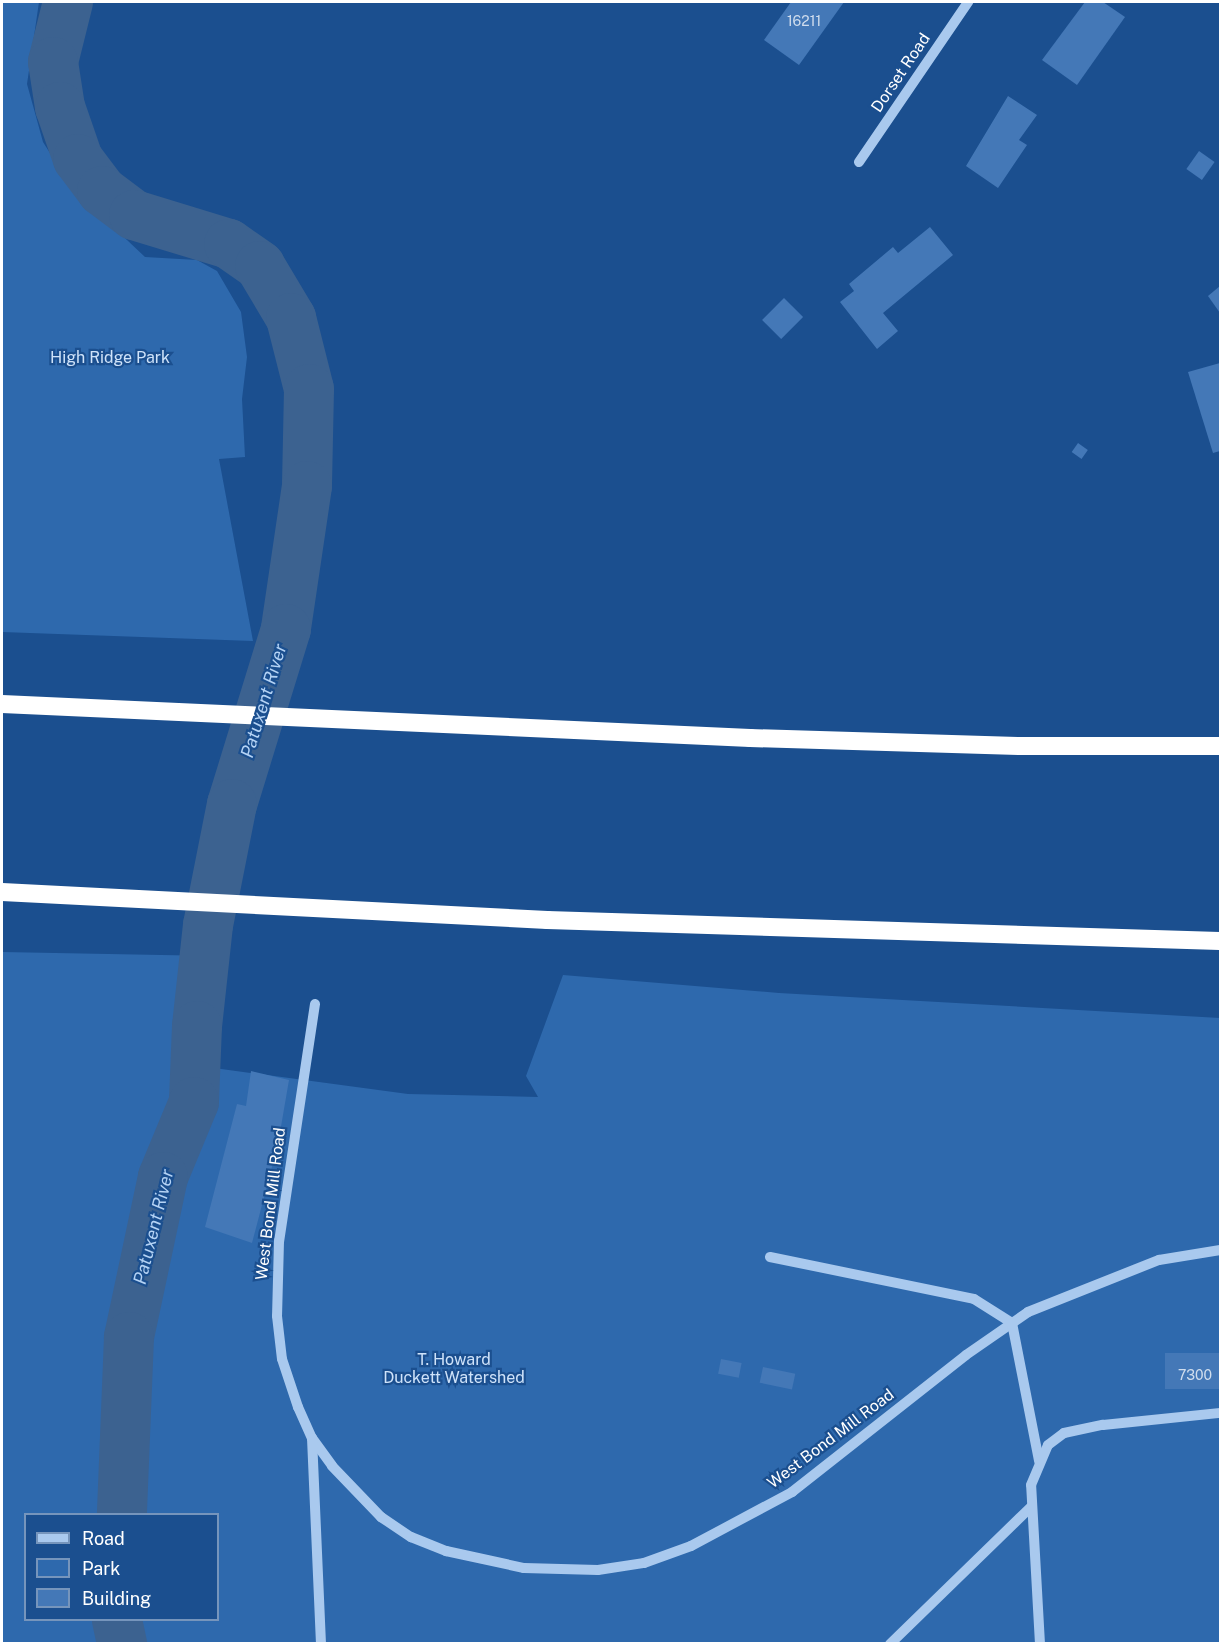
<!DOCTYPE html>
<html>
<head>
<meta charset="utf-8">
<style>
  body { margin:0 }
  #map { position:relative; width:1222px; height:1645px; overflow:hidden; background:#1b4f8f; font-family:"Public Sans",sans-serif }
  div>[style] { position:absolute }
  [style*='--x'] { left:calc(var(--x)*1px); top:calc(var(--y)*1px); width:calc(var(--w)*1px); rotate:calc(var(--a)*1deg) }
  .green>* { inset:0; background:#2e69ad }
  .river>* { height:50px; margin:-25px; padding:0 25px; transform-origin:25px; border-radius:25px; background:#3c6290 }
  .building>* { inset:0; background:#4478b7; transform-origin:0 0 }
  .minor>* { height:10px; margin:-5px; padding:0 5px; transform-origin:5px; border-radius:5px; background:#a9c9ee }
  .highway>* { height:18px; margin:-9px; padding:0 9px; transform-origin:9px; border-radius:9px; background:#fff }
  span { translate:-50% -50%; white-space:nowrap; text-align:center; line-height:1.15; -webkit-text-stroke:4.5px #1b4f8f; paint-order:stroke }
  .number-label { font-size:14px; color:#d0dded }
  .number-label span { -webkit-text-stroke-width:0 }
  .street-label { font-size:16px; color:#fff }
  .park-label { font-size:16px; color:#cfe3fa }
  .water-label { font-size:18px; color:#b5d3f5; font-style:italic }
  .frame { position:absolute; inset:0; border:3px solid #fff; pointer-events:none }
  .legend { position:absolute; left:24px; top:1513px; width:195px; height:108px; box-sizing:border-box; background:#1b4f8f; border:2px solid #7695bc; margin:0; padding:8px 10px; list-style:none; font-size:18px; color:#fff }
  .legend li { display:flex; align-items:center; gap:12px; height:30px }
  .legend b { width:30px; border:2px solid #7695bc }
</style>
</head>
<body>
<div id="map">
  <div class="green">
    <i style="clip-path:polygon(2px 2px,39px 2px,27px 84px,43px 142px,72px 188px,145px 257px,197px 260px,217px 271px,241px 312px,247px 357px,242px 399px,245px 457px,219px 459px,253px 641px,2px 632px)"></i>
    <i style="clip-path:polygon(evenodd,2px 952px,215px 956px,214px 1068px,408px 1094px,538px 1097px,526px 1076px,563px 975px,779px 993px,1220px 1018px,1220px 1643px,2px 1643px,2px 952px,26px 1514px,218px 1514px,218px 1620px,26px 1620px,26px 1514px)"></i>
  </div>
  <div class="river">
    <i style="--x:68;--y:2;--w:62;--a:104"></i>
    <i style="--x:53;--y:62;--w:46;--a:81.2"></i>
    <i style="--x:60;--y:107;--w:55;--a:70.9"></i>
    <i style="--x:78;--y:159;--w:40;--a:53"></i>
    <i style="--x:102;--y:191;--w:40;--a:37"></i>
    <i style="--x:134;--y:215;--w:99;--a:17"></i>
    <i style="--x:229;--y:244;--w:38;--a:35"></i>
    <i style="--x:260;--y:266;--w:61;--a:59.2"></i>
    <i style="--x:291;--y:318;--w:73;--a:75.8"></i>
    <i style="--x:309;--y:389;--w:97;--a:91.2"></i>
    <i style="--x:307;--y:486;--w:145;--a:98.4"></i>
    <i style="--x:286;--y:629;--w:183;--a:107.1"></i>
    <i style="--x:232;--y:804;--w:123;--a:101.2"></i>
    <i style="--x:208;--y:925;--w:102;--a:96.2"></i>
    <i style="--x:197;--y:1026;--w:76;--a:92.3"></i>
    <i style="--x:194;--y:1102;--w:81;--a:112.5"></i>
    <i style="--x:163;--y:1177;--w:164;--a:102"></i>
    <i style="--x:129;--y:1337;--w:177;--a:92.3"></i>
    <i style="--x:117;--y:1620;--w:25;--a:78"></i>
  </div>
  <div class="building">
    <i style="clip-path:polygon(791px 2px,844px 2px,799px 65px,764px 40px)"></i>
    <i style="clip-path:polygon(1085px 2px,1103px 2px,1125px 17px,1077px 85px,1042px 60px)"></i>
    <i style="clip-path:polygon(1008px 96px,1037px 115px,1019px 140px,1027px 145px,998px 188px,966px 166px)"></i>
    <i style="left:1199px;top:151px;width:19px;height:22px;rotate:35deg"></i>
    <i style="clip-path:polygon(930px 227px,953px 255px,883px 313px,898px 331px,877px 349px,840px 302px,854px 291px,849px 284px,893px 247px,898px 253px)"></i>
    <i style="clip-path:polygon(1220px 286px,1220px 313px,1208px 296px)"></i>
    <i style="left:784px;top:298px;width:27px;height:31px;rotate:45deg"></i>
    <i style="clip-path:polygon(1220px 363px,1220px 451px,1213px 453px,1188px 372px)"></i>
    <i style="left:1078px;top:443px;width:12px;height:11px;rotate:35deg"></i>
    <i style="clip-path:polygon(251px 1071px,289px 1080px,278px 1144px,252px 1243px,205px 1227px,237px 1104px,246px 1106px)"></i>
    <i style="left:1220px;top:1353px;width:36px;height:55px;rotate:90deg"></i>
    <i style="left:721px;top:1359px;width:21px;height:15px;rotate:11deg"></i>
    <i style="left:763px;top:1367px;width:33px;height:16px;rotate:12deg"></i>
  </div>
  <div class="minor">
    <i style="--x:859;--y:162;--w:194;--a:-55.7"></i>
    <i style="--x:315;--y:1004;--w:240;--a:98.6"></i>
    <i style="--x:279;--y:1241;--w:75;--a:91.5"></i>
    <i style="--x:277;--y:1316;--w:43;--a:83.4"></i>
    <i style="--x:282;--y:1359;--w:51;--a:71.6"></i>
    <i style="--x:298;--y:1407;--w:34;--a:66"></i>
    <i style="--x:312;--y:1438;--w:34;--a:54"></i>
    <i style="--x:332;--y:1466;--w:71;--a:46.1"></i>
    <i style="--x:381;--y:1517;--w:36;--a:34"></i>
    <i style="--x:411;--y:1537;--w:38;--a:22"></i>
    <i style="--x:446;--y:1551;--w:80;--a:12.3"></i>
    <i style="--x:524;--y:1568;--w:74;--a:1.5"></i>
    <i style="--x:598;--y:1570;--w:47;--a:-8.7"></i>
    <i style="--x:644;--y:1563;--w:50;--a:-19.9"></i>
    <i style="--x:691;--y:1546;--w:115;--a:-28.1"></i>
    <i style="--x:792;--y:1492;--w:221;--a:-38.2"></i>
    <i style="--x:966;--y:1355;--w:75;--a:-34.7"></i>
    <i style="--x:1028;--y:1312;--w:141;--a:-21.7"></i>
    <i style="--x:1159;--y:1260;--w:62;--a:-9.3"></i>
    <i style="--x:770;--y:1257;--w:208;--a:11.6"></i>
    <i style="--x:974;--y:1299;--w:45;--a:32.3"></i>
    <i style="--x:1012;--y:1323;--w:141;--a:78.9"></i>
    <i style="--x:312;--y:1438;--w:206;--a:87.5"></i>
    <i style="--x:890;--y:1644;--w:198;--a:-44.2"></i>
    <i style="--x:1040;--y:1644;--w:159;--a:-93.2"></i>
    <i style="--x:1031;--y:1485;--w:43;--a:-67"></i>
    <i style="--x:1048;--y:1445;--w:20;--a:-37"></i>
    <i style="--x:1064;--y:1433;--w:40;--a:-12"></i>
    <i style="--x:1103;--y:1425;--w:118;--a:-5.9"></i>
  </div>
  <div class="highway">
    <i style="--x:2;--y:704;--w:749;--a:2.6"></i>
    <i style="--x:750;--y:738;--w:273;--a:1.7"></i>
    <i style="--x:1023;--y:746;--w:197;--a:0"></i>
    <i style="--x:2;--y:892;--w:546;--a:2.94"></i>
    <i style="--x:547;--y:920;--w:673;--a:1.79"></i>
  </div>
  <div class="number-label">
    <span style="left:804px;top:21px">16211</span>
    <span style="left:1195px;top:1375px">7300</span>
  </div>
  <div class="street-label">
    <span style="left:901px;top:73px;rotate:-56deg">Dorset Road</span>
    <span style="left:271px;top:1204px;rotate:-83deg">West Bond Mill Road</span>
    <span style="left:831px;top:1439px;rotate:-37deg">West Bond Mill Road</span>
  </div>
  <div class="park-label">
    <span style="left:110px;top:358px">High Ridge Park</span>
    <span style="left:454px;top:1369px">T. Howard<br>Duckett Watershed</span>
  </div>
  <div class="water-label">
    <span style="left:264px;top:701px;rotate:-73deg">Patuxent River</span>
    <span style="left:154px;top:1227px;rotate:-76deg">Patuxent River</span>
  </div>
  <div class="frame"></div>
  <ul class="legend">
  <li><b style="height:8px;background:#a9c9ee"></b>Road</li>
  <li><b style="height:16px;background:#2e69ad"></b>Park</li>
  <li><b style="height:16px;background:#4478b7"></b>Building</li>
  </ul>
</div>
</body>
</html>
